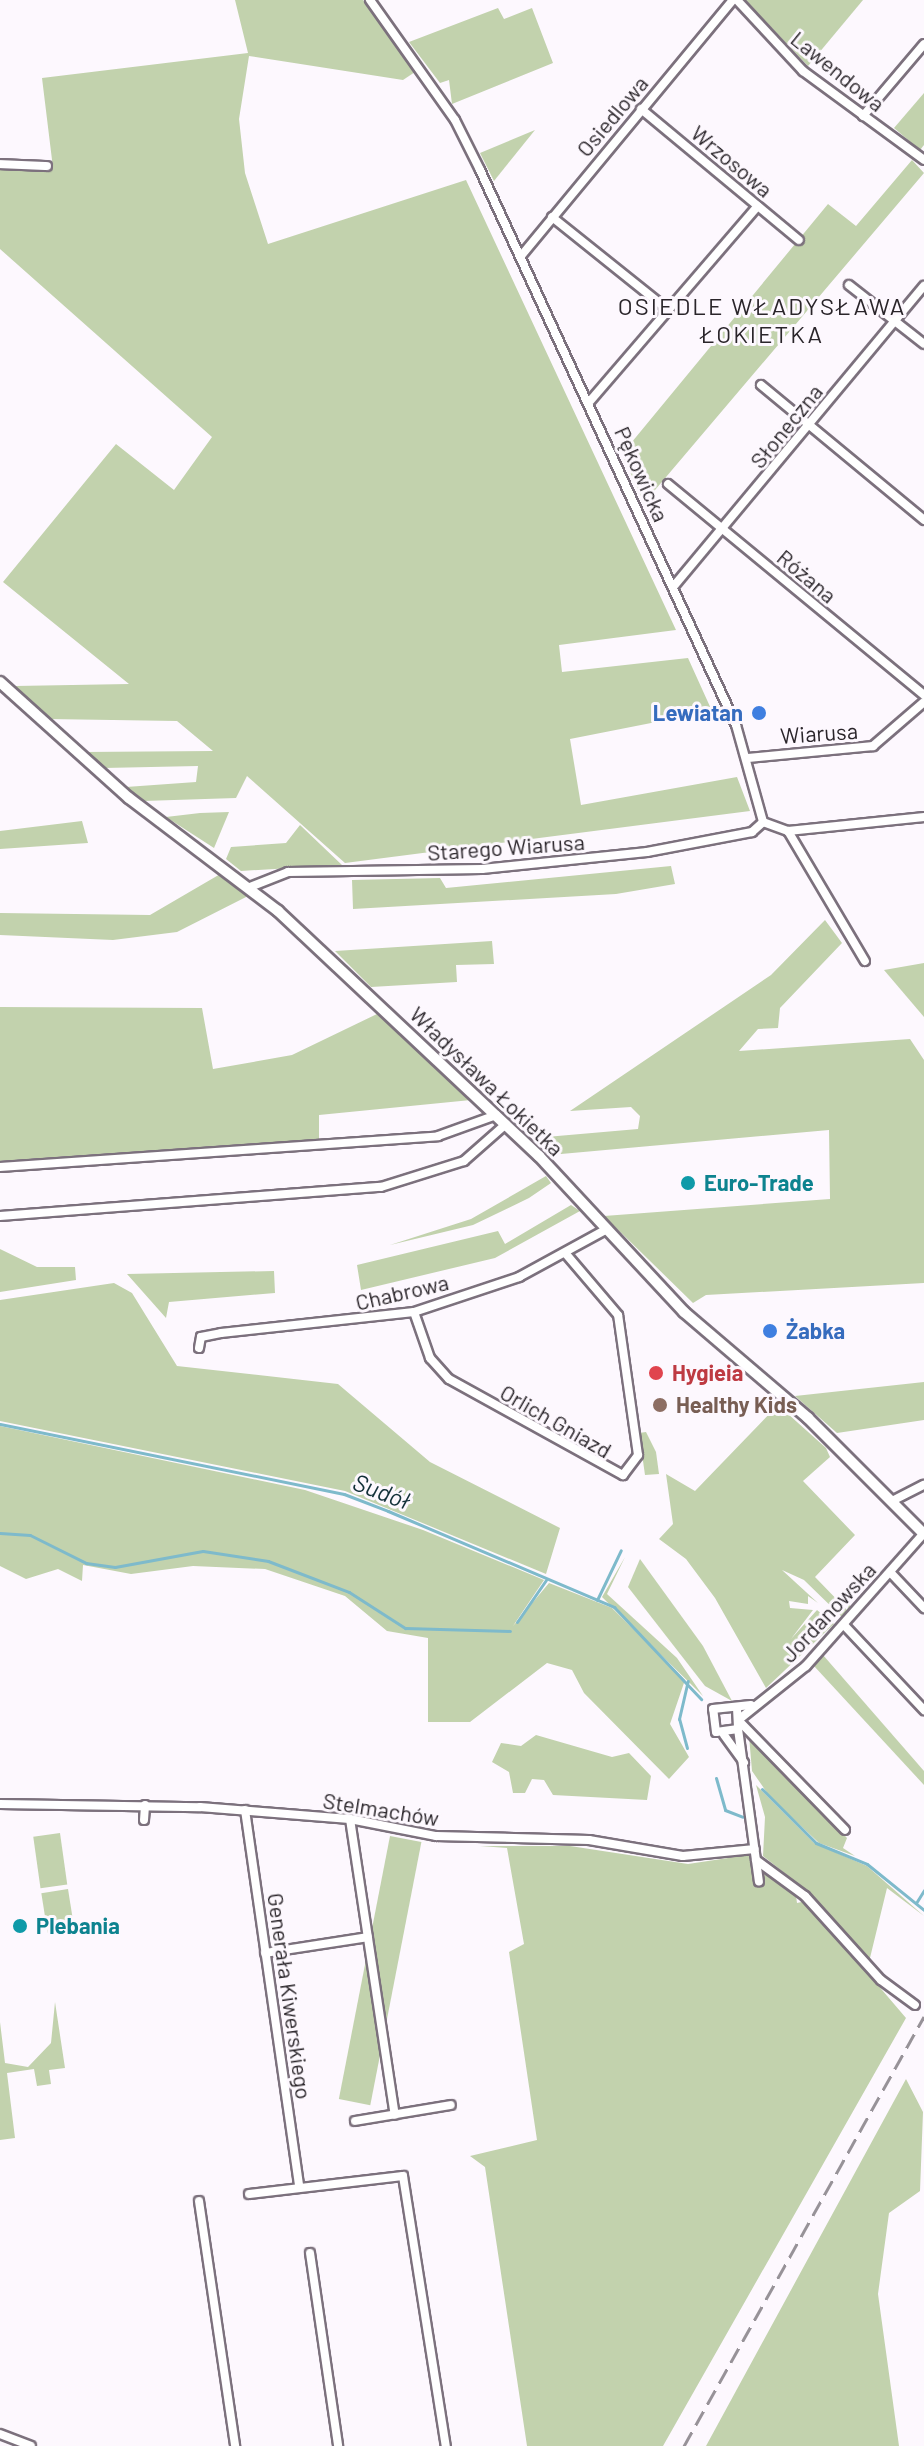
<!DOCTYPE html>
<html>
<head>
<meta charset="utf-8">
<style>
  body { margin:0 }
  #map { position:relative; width:924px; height:2446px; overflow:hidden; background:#fdf8fe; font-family:Barlow,sans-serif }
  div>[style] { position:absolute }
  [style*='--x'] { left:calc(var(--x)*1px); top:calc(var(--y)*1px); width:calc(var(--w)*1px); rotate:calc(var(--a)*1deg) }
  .green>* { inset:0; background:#c2d2ad; transform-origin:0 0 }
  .stream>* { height:3px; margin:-1.5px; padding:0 1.5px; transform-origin:1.5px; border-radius:1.5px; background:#7ebacb }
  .roads { filter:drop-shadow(2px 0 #7c717d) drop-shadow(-2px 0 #7c717d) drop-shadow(0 2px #7c717d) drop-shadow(0 -2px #7c717d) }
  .minor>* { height:8px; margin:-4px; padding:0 4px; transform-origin:4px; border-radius:4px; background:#fff }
  .tertiary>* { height:10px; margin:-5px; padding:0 5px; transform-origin:5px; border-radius:5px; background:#fff }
  .rail>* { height:3px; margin-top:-1.5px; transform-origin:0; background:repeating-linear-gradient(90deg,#979298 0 16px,transparent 0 24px) }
  .dots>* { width:22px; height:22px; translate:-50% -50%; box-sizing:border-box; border:4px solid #fdf8fe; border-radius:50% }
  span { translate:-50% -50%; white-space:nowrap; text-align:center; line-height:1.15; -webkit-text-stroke:6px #fdf8fe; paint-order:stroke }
  .street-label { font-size:22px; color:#2a252a }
  .shop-label { font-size:22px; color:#366cbe; font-weight:700 }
  .right { translate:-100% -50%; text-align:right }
  .left { translate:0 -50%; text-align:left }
  .culture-label { font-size:22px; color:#0d838f; font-weight:700 }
  .health-label { font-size:22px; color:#be3a42; font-weight:700 }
  .education-label { font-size:22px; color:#785e54; font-weight:700 }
  .neighbourhood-label { font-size:24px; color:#2a252a; letter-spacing:2px }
  .water-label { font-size:24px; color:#133139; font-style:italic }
</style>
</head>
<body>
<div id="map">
  <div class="green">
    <i style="clip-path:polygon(235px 0,363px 0,415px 72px,403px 80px,249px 56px,239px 119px,245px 173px,268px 244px,466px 180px,676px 630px,559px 645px,562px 672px,688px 658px,712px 711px,570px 739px,581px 805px,737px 777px,750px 811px,345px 863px,247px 776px,236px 798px,143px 801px,126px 787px,196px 782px,198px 766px,104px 768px,83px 752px,213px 751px,177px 721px,48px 719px,15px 686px,129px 684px,3px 582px,116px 444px,174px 490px,212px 437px,0 249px,0 167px,53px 168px,42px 78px,248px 53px)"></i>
    <i style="clip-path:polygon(745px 0,863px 0,808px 66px)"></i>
    <i style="clip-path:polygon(498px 8px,504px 19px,532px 8px,553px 63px,452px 104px,449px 80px,440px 83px,409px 42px)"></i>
    <i style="clip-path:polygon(924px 93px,924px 145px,920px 150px,894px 128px)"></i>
    <i style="clip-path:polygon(535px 130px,494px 181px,480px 153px)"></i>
    <i style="clip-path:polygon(912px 160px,924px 173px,644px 503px,622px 454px,828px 204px,856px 226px)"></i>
    <i style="clip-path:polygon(229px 812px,214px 848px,166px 817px,200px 813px)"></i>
    <i style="clip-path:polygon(82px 821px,88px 843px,0 849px,0 831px)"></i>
    <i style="clip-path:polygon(300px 825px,342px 865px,241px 871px,226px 859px,231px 847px,286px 843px)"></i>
    <i style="clip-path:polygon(671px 866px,675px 884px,616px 894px,353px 909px,352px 880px,440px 878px,446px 888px)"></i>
    <i style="clip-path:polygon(222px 873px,248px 896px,177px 932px,113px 940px,0 935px,0 913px,150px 915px)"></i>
    <i style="clip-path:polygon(825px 920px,842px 943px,780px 1008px,778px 1028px,758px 1029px,739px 1051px,910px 1039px,924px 1060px,924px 1283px,706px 1295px,693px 1303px,604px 1216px,830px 1199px,829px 1130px,561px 1154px,546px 1137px,638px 1129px,640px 1116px,631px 1107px,570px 1111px,771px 975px)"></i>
    <i style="clip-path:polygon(492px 941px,494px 964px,456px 965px,457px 982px,371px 987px,335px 951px)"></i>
    <i style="clip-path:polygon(924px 963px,924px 1017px,884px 970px)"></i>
    <i style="clip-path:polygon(0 1007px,202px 1008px,213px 1069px,292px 1055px,377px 1014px,471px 1100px,319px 1115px,319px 1139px,0 1161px)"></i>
    <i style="clip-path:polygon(546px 1176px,551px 1183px,529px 1198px,473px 1225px,390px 1245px,471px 1219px)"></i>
    <i style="clip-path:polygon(571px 1205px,580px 1211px,495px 1258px,361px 1290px,357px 1265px,498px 1231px,505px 1244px)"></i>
    <i style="clip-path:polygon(0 1249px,37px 1267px,75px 1267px,76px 1280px,0 1292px)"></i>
    <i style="clip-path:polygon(274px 1271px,275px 1293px,169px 1302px,166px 1318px,127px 1274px)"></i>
    <i style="clip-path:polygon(114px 1283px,132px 1293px,177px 1366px,338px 1384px,430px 1462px,560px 1528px,546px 1574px,345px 1491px,0 1421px,0 1300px)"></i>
    <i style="clip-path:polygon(924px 1382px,924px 1420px,837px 1433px,795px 1396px)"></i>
    <i style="clip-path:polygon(778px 1405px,826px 1448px,830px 1457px,803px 1481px,855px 1535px,815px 1577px,847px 1610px,850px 1601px,850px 1608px,842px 1617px,804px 1580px,782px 1570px,818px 1603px,808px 1596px,808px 1604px,789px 1601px,790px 1608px,813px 1610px,791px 1639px,817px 1610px,834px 1624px,766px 1688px,715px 1598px,686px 1559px,659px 1539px,673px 1524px,666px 1474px,695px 1491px)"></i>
    <i style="clip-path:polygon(0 1426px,305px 1490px,423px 1530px,544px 1580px,513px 1626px,549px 1583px,612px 1608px,685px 1680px,670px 1724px,689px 1757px,669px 1779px,584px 1693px,572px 1670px,547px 1663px,470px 1722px,428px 1722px,428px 1638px,387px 1631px,345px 1596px,265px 1569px,193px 1566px,131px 1574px,83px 1565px,82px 1581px,58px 1569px,26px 1579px,0 1566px)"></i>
    <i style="clip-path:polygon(646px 1432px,656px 1452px,659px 1474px,645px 1475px,639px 1433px)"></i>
    <i style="clip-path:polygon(625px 1557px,607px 1594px,677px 1658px,703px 1696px,602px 1597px)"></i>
    <i style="clip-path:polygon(640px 1559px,703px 1646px,732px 1701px,705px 1686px,628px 1587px)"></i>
    <i style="clip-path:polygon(823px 1655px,924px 1771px,924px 1785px,814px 1666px)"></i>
    <i style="clip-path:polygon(536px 1735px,612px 1757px,629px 1753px,651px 1776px,647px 1800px,553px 1795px,544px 1780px,532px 1779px,525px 1793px,513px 1793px,509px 1772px,492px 1762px,501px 1743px,521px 1746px)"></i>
    <i style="clip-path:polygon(749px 1736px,847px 1838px,843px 1848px,855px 1856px,819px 1843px,770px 1797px,752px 1771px)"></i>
    <i style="clip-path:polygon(756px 1785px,814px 1843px,867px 1866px,924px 1916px,887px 1888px,869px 1962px,801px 1886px,763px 1856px,765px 1817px)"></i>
    <i style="left:60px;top:1833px;width:52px;height:27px;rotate:82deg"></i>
    <i style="left:390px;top:1836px;width:32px;height:268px;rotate:11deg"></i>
    <i style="clip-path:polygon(480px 1846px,570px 1846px,688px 1864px,748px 1855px,795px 1888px,797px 1903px,806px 1901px,906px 2018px,663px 2446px,527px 2446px,485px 2167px,470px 2156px,537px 2140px,509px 1952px,524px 1944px,507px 1848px)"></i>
    <i style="left:68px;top:1889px;width:40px;height:27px;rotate:81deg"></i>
    <i style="clip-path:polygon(55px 2002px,65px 2068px,49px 2070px,51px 2084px,37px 2086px,34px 2069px,7px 2073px,15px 2138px,0 2140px,0 2022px,5px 2063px,28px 2067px,51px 2043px)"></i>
    <i style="clip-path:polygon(906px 2079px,923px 2112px,920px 2191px,889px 2213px,878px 2294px,899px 2446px,706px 2446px)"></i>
  </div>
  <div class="stream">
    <i style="--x:0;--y:1424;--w:351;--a:11.5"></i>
    <i style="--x:344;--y:1494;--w:47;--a:21.1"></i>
    <i style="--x:388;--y:1511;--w:246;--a:23"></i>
    <i style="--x:614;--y:1607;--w:127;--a:46.6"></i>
    <i style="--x:0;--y:1533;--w:30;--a:4"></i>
    <i style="--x:30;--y:1535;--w:63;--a:26.6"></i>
    <i style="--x:86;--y:1563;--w:29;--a:8"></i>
    <i style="--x:115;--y:1567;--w:89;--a:-10.3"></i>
    <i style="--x:203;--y:1551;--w:66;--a:8.7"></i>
    <i style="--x:268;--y:1561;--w:87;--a:20.9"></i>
    <i style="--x:349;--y:1592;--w:67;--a:32.7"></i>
    <i style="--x:405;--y:1628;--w:105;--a:1.6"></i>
    <i style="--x:597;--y:1600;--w:55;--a:-64.4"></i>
    <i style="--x:517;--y:1622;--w:51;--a:-55.4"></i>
    <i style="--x:687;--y:1748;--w:30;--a:-105"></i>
    <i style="--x:679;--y:1719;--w:39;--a:-77"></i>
    <i style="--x:716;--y:1778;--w:33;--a:74"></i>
    <i style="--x:725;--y:1810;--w:19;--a:21"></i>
    <i style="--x:762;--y:1789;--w:76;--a:45"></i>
    <i style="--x:816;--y:1843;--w:55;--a:22.4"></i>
    <i style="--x:867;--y:1864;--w:73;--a:38.9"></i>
    <i style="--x:916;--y:1903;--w:15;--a:-58"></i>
  </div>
  <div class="roads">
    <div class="minor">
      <i style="--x:370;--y:0;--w:147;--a:54.7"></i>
      <i style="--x:455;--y:120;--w:56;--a:63.4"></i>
      <i style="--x:480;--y:170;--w:611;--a:65.24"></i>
      <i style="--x:736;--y:725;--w:101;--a:74.4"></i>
      <i style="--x:737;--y:0;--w:97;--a:47.1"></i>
      <i style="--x:803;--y:71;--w:150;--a:36.3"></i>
      <i style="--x:641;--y:109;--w:205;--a:39.7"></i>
      <i style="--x:863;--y:116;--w:94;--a:-49.7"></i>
      <i style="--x:0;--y:164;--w:47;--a:2.4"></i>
      <i style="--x:552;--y:217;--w:149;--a:38.7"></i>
      <i style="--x:521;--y:256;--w:332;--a:-50.4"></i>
      <i style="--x:849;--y:285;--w:95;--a:38.2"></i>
      <i style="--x:761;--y:385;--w:212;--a:39.6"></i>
      <i style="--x:590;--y:401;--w:257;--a:-49.3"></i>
      <i style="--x:668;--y:484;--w:332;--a:39.5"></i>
      <i style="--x:673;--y:587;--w:392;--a:-50.2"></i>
      <i style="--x:748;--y:758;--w:126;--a:-5.5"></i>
      <i style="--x:873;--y:746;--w:67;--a:-40.8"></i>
      <i style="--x:763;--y:822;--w:27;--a:20"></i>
      <i style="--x:788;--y:831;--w:151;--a:59.4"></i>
      <i style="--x:788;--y:831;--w:137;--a:-5.9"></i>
      <i style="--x:250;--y:887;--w:41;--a:-21.5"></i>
      <i style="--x:288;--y:872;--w:194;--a:-0.9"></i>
      <i style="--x:482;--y:869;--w:166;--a:-5.9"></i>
      <i style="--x:647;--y:852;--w:107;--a:-10.8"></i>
      <i style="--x:752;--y:832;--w:15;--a:-42"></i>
      <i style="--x:0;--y:1167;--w:439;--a:-4"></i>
      <i style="--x:438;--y:1136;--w:62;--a:-19.9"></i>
      <i style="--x:0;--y:1216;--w:382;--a:-4.4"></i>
      <i style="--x:381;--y:1187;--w:87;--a:-17.4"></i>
      <i style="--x:464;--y:1161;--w:56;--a:-41.4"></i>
      <i style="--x:414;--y:1312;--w:49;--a:70.8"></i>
      <i style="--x:430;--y:1358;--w:28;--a:48"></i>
      <i style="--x:449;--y:1379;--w:199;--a:28.9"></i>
      <i style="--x:623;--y:1475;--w:25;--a:-53"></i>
      <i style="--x:638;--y:1455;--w:141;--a:-98.1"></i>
      <i style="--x:618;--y:1315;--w:80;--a:-130.4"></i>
      <i style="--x:199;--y:1348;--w:11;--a:-80"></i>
      <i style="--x:201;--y:1337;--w:20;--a:-11"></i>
      <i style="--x:221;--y:1333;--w:194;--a:-6.2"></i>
      <i style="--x:414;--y:1312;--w:111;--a:-18.4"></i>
      <i style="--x:519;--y:1277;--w:100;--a:-28.6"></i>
      <i style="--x:892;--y:1501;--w:36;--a:-27"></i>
      <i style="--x:890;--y:1572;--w:50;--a:46.6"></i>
      <i style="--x:844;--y:1625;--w:117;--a:46.7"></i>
      <i style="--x:737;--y:1708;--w:21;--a:87"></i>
      <i style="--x:738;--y:1729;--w:22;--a:172"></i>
      <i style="--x:716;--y:1732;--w:23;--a:-97"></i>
      <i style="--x:713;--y:1709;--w:38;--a:-6"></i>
      <i style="--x:742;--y:1717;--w:82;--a:-38.6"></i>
      <i style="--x:806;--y:1666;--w:178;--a:-48.4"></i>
      <i style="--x:741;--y:1723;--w:149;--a:45.8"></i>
      <i style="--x:738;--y:1729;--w:154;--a:82.2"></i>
      <i style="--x:724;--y:1735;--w:34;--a:54"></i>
      <i style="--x:0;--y:1804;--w:200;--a:0.9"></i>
      <i style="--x:200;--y:1807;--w:150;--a:4.6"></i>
      <i style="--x:350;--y:1819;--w:88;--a:11.2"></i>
      <i style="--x:436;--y:1836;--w:153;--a:1.5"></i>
      <i style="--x:589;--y:1840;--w:95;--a:9.7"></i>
      <i style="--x:683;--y:1856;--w:72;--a:-5.6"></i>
      <i style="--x:245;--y:1810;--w:381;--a:81.8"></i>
      <i style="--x:350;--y:1819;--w:299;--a:81.4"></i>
      <i style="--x:144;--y:1820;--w:15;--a:-86"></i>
      <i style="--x:756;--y:1860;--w:61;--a:36.3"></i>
      <i style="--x:805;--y:1896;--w:113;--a:47.9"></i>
      <i style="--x:881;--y:1980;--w:42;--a:36.3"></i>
      <i style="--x:265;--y:1953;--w:104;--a:-8.8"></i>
      <i style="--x:355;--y:2121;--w:97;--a:-9.5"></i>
      <i style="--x:249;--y:2194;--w:155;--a:-6.7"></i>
      <i style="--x:403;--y:2176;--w:273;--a:81"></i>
      <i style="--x:199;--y:2201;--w:248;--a:81.6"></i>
      <i style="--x:310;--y:2253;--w:195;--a:81.7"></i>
      <i style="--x:0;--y:2434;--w:33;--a:21"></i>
    </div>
    <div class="tertiary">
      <i style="--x:0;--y:682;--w:173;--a:42"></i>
      <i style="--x:129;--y:798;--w:187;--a:37.2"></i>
      <i style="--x:278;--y:911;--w:358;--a:43.2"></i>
      <i style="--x:539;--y:1156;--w:213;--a:47.1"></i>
      <i style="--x:684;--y:1312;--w:163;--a:40.5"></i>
      <i style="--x:808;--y:1418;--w:164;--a:45"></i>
    </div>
  </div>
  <div class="rail">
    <i style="--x:684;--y:2446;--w:492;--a:-60.8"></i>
  </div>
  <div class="dots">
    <i style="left:759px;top:713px;background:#3f7fe0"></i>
    <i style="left:688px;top:1183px;background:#0f9aa8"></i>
    <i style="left:770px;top:1331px;background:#3f7fe0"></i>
    <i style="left:656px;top:1373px;background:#e0444e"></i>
    <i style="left:660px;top:1405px;background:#8d6e63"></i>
    <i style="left:20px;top:1926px;background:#0f9aa8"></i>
  </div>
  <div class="street-label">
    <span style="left:838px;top:71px;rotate:39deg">Lawendowa</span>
    <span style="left:612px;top:116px;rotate:-50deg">Osiedlowa</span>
    <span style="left:732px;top:161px;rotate:40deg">Wrzosowa</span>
    <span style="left:786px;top:426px;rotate:-51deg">Słoneczna</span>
    <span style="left:642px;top:474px;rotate:66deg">Pękowicka</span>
    <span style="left:807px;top:576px;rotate:40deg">Różana</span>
    <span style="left:819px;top:733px;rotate:-4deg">Wiarusa</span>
    <span style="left:506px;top:847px;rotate:-4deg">Starego Wiarusa</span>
    <span style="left:487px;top:1081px;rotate:44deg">Władysława Łokietka</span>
    <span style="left:402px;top:1292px;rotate:-13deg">Chabrowa</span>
    <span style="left:556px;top:1421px;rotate:30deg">Orlich Gniazd</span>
    <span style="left:828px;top:1612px;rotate:-47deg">Jordanowska</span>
    <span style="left:381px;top:1809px;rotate:9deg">Stelmachów</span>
    <span style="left:290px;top:1996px;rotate:82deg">Generała Kiwerskiego</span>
  </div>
  <div class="shop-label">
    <span class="right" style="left:743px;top:713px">Lewiatan</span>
    <span class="left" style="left:786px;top:1331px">Żabka</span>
  </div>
  <div class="culture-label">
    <span class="left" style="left:704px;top:1183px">Euro-Trade</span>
    <span class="left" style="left:36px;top:1926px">Plebania</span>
  </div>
  <div class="health-label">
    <span class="left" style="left:672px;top:1373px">Hygieia</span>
  </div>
  <div class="education-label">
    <span class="left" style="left:676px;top:1405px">Healthy Kids</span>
  </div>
  <div class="neighbourhood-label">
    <span style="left:762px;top:320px">OSIEDLE WŁADYSŁAWA<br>ŁOKIETKA</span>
  </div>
  <div class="water-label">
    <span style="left:382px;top:1491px;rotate:21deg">Sudół</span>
  </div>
</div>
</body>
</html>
